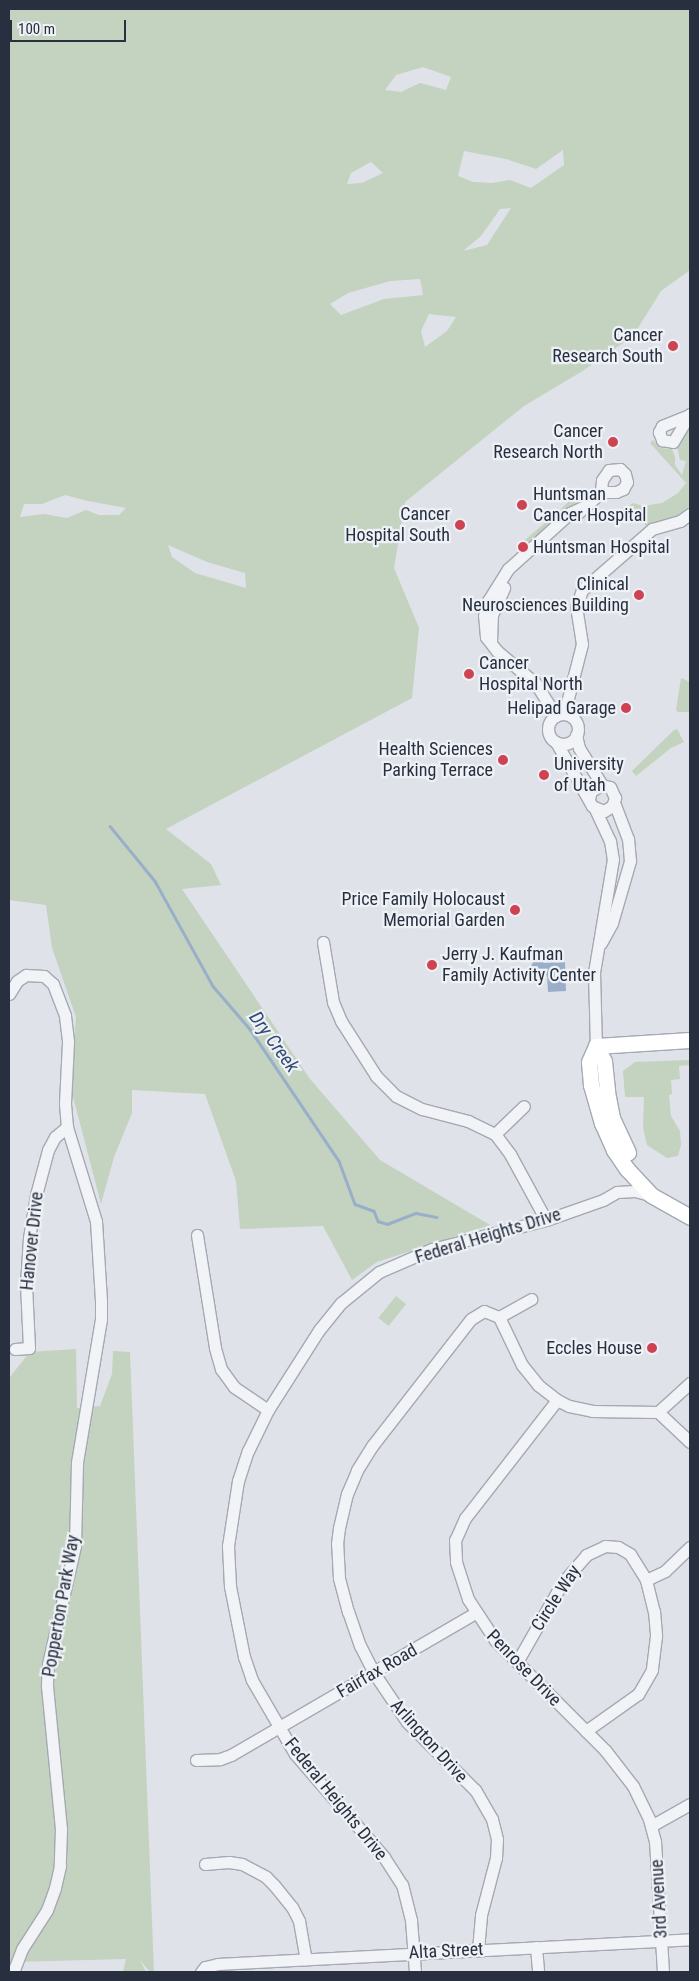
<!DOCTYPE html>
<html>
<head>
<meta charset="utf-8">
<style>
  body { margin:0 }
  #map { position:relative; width:699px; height:1981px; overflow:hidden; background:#dfe2e8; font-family:"Roboto Condensed",sans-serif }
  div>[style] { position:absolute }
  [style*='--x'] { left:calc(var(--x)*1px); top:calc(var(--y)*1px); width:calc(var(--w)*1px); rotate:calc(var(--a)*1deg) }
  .green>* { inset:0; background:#c4d2c0; transform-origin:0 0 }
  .water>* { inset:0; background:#99afc9 }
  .stream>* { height:2.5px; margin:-1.25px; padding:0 1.25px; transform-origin:1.25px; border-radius:1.25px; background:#99afc9 }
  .roads { filter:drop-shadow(1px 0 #a4a9b2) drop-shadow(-1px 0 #a4a9b2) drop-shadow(0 1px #a4a9b2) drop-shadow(0 -1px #a4a9b2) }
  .minor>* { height:11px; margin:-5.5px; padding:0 5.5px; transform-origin:5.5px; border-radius:5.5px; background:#f1f3f7 }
  .minor>.ring { margin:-5.5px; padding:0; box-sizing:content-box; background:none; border:11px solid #f1f3f7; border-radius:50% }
  .major>* { height:15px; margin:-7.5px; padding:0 7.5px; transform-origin:7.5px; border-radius:7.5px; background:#fff }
  .dots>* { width:14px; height:14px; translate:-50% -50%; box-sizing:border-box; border:2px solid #eef1f6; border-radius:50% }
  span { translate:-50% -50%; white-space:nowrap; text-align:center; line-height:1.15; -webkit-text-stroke:4.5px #eef1f6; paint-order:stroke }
  .poi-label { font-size:18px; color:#282f3f }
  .right { translate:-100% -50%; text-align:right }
  .left { translate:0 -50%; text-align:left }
  .street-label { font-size:18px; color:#282f3f }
  .water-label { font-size:19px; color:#314d74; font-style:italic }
  .frame { position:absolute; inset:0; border:10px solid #282f3f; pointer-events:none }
  .scale { position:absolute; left:10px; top:20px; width:116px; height:22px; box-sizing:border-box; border:2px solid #282f3f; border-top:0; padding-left:6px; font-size:15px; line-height:18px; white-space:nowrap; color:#282f3f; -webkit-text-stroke:4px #eef1f6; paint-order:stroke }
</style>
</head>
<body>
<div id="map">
  <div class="green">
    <i style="clip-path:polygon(evenodd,9px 9px,690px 9px,690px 270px,661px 291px,633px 336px,581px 372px,524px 406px,405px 502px,394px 568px,419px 628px,412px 698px,166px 829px,211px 864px,221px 885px,182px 889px,310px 1079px,380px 1160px,490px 1225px,377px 1262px,352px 1280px,323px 1226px,240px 1229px,236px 1181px,205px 1094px,132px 1090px,132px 1113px,114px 1157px,101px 1204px,70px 1085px,76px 1017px,52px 948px,46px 905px,9px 900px,9px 9px,423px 67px,451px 77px,446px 90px,420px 83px,401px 92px,385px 90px,396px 75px,423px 67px,9px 9px,464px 151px,506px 159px,536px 169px,563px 150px,564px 165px,531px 188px,510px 180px,492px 183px,473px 182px,458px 176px,464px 151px,9px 9px,371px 162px,383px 173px,362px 183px,347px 184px,351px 173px,371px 162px,9px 9px,511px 208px,487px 245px,463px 251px,481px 236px,500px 209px,511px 208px,9px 9px,420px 279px,423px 295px,384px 299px,341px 315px,330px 304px,348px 293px,390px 281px,420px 279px,9px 9px,429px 314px,456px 317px,447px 331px,425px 347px,421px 331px,429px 314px,9px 9px,65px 495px,88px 501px,126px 508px,119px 515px,99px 515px,86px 510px,67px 518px,44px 514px,20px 517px,24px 504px,42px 504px,65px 495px,9px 9px,168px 545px,207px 562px,245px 573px,246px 588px,195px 573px,172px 557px,168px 545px)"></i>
    <i style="clip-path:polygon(689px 429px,690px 509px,682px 515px,647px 527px,629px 506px,633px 503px,643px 506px,662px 503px,678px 493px,686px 483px,650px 443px,653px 440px,660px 448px,672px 449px,675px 457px,675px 465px,682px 475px,686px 461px,680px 460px,677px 446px)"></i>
    <i style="clip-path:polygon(580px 491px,582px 499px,527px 548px,520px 549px,520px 544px,558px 512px)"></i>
    <i style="clip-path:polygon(681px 678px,690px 682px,690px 712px,678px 712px,676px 710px)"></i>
    <i style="clip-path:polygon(677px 729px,684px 742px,671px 748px,636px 776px,632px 771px,674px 730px)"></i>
    <i style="clip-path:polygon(689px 1060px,690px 1065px,679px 1066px,680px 1079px,671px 1080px,672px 1094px,669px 1095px,671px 1116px,680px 1131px,681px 1145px,678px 1156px,667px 1158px,647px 1145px,643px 1128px,644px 1097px,625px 1097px,623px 1071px,635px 1062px)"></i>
    <i style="left:396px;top:1296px;width:13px;height:28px;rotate:39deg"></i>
    <i style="clip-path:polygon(76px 1349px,77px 1408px,100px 1406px,112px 1374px,113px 1351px,130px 1352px,154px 1972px,150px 1972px,140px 1960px,146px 1972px,123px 1972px,126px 1959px,12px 1962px,9px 1970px,9px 1378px,30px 1352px)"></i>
  </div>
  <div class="water">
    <i style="clip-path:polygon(536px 955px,544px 963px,565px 962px,566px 991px,548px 992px,547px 975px,537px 983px,530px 969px)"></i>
  </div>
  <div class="stream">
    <i style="--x:110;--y:826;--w:71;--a:50.7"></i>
    <i style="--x:155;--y:881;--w:120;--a:61.1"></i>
    <i style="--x:213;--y:986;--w:57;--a:49.3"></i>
    <i style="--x:250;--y:1029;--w:159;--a:56"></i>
    <i style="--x:339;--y:1161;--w:46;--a:69.6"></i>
    <i style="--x:355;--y:1204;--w:20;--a:20"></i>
    <i style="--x:374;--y:1211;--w:11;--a:68"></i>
    <i style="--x:378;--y:1221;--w:9;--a:18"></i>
    <i style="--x:387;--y:1224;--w:31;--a:-21"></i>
    <i style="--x:416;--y:1213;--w:21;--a:11"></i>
  </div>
  <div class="roads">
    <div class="minor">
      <i style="--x:689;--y:415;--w:29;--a:158"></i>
      <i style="--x:662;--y:426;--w:7;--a:117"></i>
      <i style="--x:659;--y:432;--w:9;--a:69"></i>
      <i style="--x:662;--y:440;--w:11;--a:10"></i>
      <i style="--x:673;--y:442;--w:33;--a:-59"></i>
      <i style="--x:578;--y:513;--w:31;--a:-42"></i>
      <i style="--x:601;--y:492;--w:15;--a:0"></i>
      <i style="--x:616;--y:492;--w:8;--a:-23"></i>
      <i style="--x:623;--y:489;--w:8;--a:-60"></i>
      <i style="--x:627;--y:482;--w:8;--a:-104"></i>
      <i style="--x:625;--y:474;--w:7;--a:-135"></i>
      <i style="--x:620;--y:469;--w:11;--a:175"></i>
      <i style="--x:609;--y:470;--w:12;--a:125"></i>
      <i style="--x:602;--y:480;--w:12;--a:95"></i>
      <i style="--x:491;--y:641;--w:26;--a:-88"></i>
      <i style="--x:492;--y:615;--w:30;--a:-66"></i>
      <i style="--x:564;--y:714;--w:72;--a:-75.6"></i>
      <i style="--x:582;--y:644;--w:36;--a:-99"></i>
      <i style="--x:576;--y:608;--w:19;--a:-72"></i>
      <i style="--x:582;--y:590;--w:93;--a:-41.1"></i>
      <i style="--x:652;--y:529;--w:29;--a:-16"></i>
      <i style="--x:680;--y:521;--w:12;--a:-35"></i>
      <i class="ring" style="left:548px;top:714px;width:19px;height:19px"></i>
      <i style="--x:556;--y:716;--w:39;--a:-122"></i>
      <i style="--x:535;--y:683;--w:50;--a:-139.9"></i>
      <i style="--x:497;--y:651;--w:18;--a:-128"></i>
      <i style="--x:486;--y:637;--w:21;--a:-95"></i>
      <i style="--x:484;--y:616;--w:16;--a:-75"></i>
      <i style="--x:488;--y:601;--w:38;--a:-58"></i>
      <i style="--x:508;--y:569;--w:84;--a:-42.1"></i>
      <i style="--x:570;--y:513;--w:14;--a:-25"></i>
      <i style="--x:576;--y:735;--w:13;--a:77"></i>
      <i style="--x:579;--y:748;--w:44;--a:58.1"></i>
      <i style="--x:556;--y:742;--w:73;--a:60.6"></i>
      <i style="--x:592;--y:806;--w:13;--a:23"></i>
      <i style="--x:604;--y:811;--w:9;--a:-32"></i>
      <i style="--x:612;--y:806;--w:9;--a:-69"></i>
      <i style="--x:615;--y:798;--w:12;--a:-114"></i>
      <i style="--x:610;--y:787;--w:8;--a:-166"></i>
      <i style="--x:602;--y:785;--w:13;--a:151"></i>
      <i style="--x:591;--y:791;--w:8;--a:104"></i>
      <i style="--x:595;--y:809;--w:35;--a:65"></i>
      <i style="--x:610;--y:841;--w:18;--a:81"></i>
      <i style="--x:613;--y:859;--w:115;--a:99.5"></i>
      <i style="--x:594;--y:972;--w:74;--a:88.5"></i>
      <i style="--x:323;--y:942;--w:61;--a:80.5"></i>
      <i style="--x:333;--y:1002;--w:21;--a:67"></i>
      <i style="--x:341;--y:1021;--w:65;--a:57.5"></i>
      <i style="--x:376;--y:1076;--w:28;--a:45"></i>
      <i style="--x:396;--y:1096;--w:29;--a:27"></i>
      <i style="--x:422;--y:1109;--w:48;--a:14.6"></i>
      <i style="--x:468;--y:1121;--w:30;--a:26"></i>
      <i style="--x:495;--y:1134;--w:25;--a:53"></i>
      <i style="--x:510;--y:1154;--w:75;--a:61.4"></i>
      <i style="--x:601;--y:943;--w:23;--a:-61"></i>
      <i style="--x:612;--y:923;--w:65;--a:-73.8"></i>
      <i style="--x:630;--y:861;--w:22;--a:-95"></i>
      <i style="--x:628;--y:839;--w:39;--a:-111"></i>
      <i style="--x:9;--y:994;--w:15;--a:-58"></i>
      <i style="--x:17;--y:981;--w:11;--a:-34"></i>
      <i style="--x:26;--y:975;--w:18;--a:3"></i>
      <i style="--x:44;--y:976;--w:12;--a:42"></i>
      <i style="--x:53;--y:984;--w:34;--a:69"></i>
      <i style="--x:65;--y:1016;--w:26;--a:83"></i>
      <i style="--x:68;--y:1042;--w:62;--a:92.8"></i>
      <i style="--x:65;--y:1104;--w:23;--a:85"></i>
      <i style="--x:67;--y:1127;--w:98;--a:72.9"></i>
      <i style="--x:96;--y:1221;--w:80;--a:86.4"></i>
      <i style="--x:101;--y:1301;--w:18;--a:90"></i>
      <i style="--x:101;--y:1319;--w:146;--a:99.5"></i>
      <i style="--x:77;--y:1463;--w:83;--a:91.4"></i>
      <i style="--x:75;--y:1546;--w:121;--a:102.9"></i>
      <i style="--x:48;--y:1664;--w:22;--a:93"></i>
      <i style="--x:47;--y:1686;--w:144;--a:84.4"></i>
      <i style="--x:61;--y:1829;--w:37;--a:92"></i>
      <i style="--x:60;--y:1866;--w:23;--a:103"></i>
      <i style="--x:55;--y:1888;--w:23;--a:110"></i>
      <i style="--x:47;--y:1910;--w:46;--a:122.7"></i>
      <i style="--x:22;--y:1949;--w:25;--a:111"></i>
      <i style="--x:495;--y:1134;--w:40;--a:-44"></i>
      <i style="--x:197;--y:1235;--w:114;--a:80.9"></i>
      <i style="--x:215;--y:1348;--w:22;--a:74"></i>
      <i style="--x:221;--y:1369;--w:22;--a:54"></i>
      <i style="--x:234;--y:1387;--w:41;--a:34.1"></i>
      <i style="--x:499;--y:1317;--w:53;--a:64.4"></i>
      <i style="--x:522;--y:1365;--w:26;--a:51"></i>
      <i style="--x:538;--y:1385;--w:24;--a:38"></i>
      <i style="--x:557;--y:1400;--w:13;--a:27"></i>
      <i style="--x:569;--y:1406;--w:24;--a:12"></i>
      <i style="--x:592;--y:1411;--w:66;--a:0.9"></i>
      <i style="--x:658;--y:1412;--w:44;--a:43.2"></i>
      <i style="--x:499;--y:1317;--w:37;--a:-29"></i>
      <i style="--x:15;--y:1349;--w:14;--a:-4"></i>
      <i style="--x:29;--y:1348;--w:64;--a:-92.7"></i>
      <i style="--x:26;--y:1284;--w:46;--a:-86.3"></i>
      <i style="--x:29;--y:1238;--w:44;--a:-80.8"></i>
      <i style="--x:36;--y:1195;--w:47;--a:-75.1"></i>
      <i style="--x:48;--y:1150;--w:15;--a:-62"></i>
      <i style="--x:55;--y:1137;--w:16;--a:-40"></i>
      <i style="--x:557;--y:1400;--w:150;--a:127.9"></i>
      <i style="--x:465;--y:1518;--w:24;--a:114"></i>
      <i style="--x:455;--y:1540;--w:22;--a:87"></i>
      <i style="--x:456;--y:1562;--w:39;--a:72"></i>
      <i style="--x:468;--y:1599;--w:49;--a:56.6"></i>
      <i style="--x:495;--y:1640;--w:156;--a:45"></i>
      <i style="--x:605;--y:1750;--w:46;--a:52.1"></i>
      <i style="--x:633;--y:1786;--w:37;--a:64"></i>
      <i style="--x:649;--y:1819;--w:23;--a:75"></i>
      <i style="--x:655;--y:1841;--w:131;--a:86.5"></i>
      <i style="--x:658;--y:1412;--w:43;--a:-42.2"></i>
      <i style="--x:646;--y:1580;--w:21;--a:-25"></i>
      <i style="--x:665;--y:1571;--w:35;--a:-44"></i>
      <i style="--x:517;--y:1662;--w:91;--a:-60.3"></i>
      <i style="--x:562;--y:1583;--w:37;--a:-49"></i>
      <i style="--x:586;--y:1555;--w:21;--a:-25"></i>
      <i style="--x:605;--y:1546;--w:13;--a:4"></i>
      <i style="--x:618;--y:1547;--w:14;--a:30"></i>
      <i style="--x:630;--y:1554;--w:31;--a:58"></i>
      <i style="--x:646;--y:1580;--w:32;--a:76"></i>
      <i style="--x:654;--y:1611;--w:25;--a:85"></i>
      <i style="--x:656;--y:1636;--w:34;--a:97"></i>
      <i style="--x:652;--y:1670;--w:28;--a:120"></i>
      <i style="--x:638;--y:1694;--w:64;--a:144.6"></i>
      <i style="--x:196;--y:1760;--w:24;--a:-2"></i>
      <i style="--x:220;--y:1759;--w:12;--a:-20"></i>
      <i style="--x:231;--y:1755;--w:282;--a:-30.2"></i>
      <i style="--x:651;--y:1826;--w:45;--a:-29.4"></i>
      <i style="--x:205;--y:1864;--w:24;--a:-5"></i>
      <i style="--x:229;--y:1862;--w:13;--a:9"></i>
      <i style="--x:242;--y:1864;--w:27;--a:28"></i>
      <i style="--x:266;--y:1877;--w:11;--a:45"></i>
      <i style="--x:274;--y:1885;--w:28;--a:51"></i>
      <i style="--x:292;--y:1907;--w:16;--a:63"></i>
      <i style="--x:299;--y:1921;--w:39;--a:80"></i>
      <i style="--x:536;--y:1947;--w:25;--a:85"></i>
      <i style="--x:478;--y:1950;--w:35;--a:-85"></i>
      <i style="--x:481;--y:1915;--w:59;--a:-75.3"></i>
      <i style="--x:496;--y:1858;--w:19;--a:-87"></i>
      <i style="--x:497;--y:1839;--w:21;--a:-104"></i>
      <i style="--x:492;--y:1819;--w:34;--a:-120"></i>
      <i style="--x:475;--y:1790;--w:96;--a:-135"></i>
      <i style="--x:407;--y:1722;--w:59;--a:-124"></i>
      <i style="--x:374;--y:1673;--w:30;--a:-117"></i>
      <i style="--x:360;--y:1646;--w:36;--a:-109"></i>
      <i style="--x:348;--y:1612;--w:35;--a:-105"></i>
      <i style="--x:339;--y:1578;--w:34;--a:-93"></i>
      <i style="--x:337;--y:1544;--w:16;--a:-83"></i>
      <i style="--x:339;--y:1528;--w:35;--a:-77"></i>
      <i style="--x:347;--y:1494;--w:26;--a:-67"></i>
      <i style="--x:357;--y:1470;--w:28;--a:-58"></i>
      <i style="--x:372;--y:1446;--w:161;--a:-52.1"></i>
      <i style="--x:471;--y:1319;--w:15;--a:-32"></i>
      <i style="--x:484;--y:1311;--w:16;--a:22"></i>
      <i style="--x:201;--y:1972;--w:6;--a:-51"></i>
      <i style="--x:205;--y:1967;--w:13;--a:-13"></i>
      <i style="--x:218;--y:1964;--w:473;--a:-3"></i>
      <i style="--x:415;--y:1972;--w:52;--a:-94.4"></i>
      <i style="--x:411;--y:1920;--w:36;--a:-104"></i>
      <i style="--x:402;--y:1885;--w:33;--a:-123"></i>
      <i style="--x:384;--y:1857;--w:136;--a:-130.8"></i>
      <i style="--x:295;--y:1754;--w:86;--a:-120.2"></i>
      <i style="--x:252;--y:1680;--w:24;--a:-109"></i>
      <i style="--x:244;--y:1657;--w:72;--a:-101.2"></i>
      <i style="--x:230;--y:1586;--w:40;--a:-92.9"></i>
      <i style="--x:228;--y:1546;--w:66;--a:-81.3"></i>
      <i style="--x:238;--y:1481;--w:32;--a:-72"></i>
      <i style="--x:248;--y:1451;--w:46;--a:-64"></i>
      <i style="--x:268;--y:1410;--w:95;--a:-57.5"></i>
      <i style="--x:319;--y:1330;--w:35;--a:-51"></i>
      <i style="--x:341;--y:1303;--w:49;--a:-39.2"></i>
      <i style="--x:379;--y:1272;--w:58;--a:-23.5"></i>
      <i style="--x:432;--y:1249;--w:118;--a:-14.3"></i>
      <i style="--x:546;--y:1220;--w:60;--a:-19.3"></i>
      <i style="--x:603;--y:1200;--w:16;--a:-30"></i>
      <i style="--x:617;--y:1192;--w:18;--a:-3"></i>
      <i style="--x:635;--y:1191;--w:16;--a:15"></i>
    </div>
    <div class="major">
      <i style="--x:596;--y:1046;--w:17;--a:114"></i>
      <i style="--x:589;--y:1062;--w:23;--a:85"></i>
      <i style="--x:591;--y:1085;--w:40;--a:74"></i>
      <i style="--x:602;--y:1123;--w:30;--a:66"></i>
      <i style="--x:614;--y:1150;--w:23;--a:56"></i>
      <i style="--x:627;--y:1169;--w:35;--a:47"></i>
      <i style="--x:651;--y:1195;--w:45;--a:29.4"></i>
      <i style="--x:596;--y:1046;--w:17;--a:62"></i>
      <i style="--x:604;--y:1061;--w:31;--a:84"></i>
      <i style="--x:607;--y:1092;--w:26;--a:79"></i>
      <i style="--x:612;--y:1118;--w:38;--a:65"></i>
      <i style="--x:596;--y:1046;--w:94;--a:-3.7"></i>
    </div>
  </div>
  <div class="dots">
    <i style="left:673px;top:346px;background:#cf4252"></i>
    <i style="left:613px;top:442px;background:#cf4252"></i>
    <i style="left:522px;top:505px;background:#cf4252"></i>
    <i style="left:460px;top:525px;background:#cf4252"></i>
    <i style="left:523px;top:547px;background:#cf4252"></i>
    <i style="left:639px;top:595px;background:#cf4252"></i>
    <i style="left:469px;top:674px;background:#cf4252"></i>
    <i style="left:626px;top:708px;background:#cf4252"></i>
    <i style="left:503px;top:760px;background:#cf4252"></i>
    <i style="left:544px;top:775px;background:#cf4252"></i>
    <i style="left:515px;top:910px;background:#cf4252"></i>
    <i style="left:432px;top:965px;background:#cf4252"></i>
    <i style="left:652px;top:1348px;background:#cf4252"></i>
  </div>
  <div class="poi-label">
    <span class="right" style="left:663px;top:346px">Cancer<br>Research South</span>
    <span class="right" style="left:603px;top:442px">Cancer<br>Research North</span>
    <span class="left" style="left:533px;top:505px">Huntsman<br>Cancer Hospital</span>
    <span class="right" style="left:450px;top:525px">Cancer<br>Hospital South</span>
    <span class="left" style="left:533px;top:547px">Huntsman Hospital</span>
    <span class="right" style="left:629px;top:595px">Clinical<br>Neurosciences Building</span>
    <span class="left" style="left:479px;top:674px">Cancer<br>Hospital North</span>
    <span class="right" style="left:616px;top:708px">Helipad Garage</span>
    <span class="right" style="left:493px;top:760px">Health Sciences<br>Parking Terrace</span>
    <span class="left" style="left:554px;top:775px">University<br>of Utah</span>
    <span class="right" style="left:505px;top:910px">Price Family Holocaust<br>Memorial Garden</span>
    <span class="left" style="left:442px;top:965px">Jerry J. Kaufman<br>Family Activity Center</span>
    <span class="right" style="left:642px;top:1348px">Eccles House</span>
  </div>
  <div class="street-label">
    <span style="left:488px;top:1236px;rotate:-17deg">Federal Heights Drive</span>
    <span style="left:32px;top:1241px;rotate:-84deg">Hanover Drive</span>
    <span style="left:556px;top:1598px;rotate:-57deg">Circle Way</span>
    <span style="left:61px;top:1606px;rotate:-80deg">Popperton Park Way</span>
    <span style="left:524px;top:1668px;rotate:46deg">Penrose Drive</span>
    <span style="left:377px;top:1671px;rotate:-30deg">Fairfax Road</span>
    <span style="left:429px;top:1741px;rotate:48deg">Arlington Drive</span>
    <span style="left:336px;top:1799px;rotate:51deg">Federal Heights Drive</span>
    <span style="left:659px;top:1899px;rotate:-93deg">3rd Avenue</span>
    <span style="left:446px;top:1951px;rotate:-3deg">Alta Street</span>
  </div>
  <div class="water-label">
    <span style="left:274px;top:1042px;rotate:54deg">Dry Creek</span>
  </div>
  <div class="frame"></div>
  <div class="scale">100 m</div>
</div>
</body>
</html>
